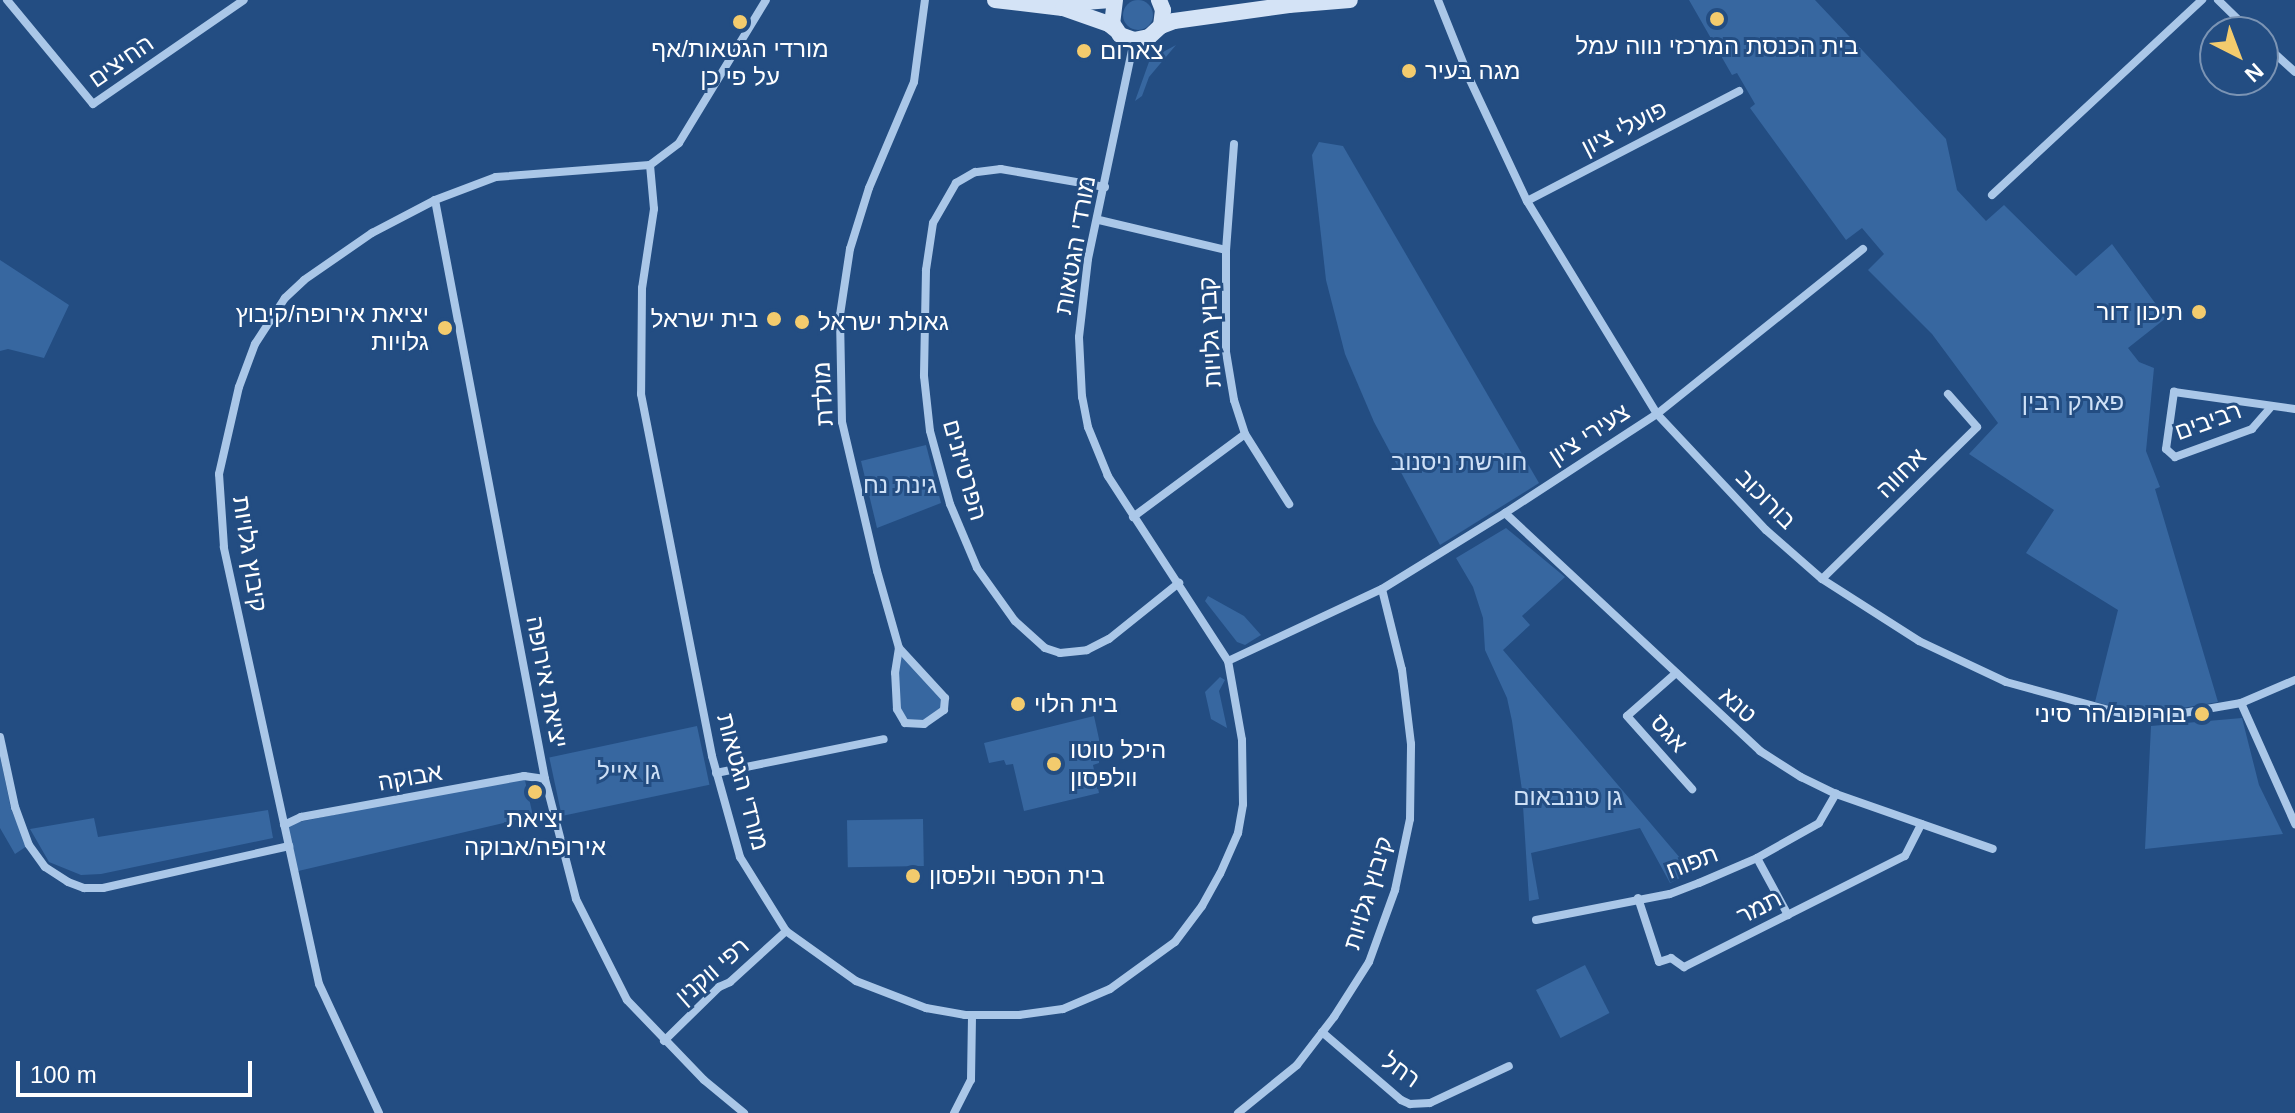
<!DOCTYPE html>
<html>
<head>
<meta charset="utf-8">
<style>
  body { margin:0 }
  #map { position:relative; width:2295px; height:1113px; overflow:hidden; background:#234d82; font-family:Helvetica,"Noto Sans Hebrew",sans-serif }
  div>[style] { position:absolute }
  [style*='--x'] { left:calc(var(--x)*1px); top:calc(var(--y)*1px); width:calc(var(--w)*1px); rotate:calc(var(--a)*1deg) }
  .green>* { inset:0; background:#3767a0; transform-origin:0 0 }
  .round { border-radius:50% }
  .street>* { height:8px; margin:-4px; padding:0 4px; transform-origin:4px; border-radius:4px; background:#aac7e8 }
  .secondary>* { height:16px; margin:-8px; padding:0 8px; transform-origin:8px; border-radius:8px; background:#d4e3f6 }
  .dots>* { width:22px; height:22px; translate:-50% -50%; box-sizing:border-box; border:4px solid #234d82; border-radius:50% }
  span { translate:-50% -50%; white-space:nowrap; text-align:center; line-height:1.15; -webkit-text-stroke:6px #234d82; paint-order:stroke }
  .poi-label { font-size:24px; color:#fff }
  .left { translate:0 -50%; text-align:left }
  .right { translate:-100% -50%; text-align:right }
  .street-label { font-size:24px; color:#fff }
  .park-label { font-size:24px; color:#cee0f6 }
  .north { position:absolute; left:2199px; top:16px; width:80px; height:80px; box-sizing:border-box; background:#234d82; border:2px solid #7b94b4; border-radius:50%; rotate:138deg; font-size:22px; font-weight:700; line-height:32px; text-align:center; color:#fff }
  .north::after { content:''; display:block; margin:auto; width:28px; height:36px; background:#f3cb6d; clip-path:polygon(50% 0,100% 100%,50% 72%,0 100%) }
  .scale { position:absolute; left:16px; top:1061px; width:236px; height:36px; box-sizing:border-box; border:4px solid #fff; border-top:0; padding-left:10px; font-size:24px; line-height:28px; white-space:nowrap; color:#fff; -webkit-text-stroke:6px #234d82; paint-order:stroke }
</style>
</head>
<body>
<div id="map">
  <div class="green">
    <i class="round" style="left:1123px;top:0;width:30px;height:30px"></i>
    <i style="clip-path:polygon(1689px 0,1815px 0,1946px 139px,1957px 190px,1986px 221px,2004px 205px,2076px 276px,2112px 244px,2166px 318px,2128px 348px,2139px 362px,2154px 368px,2146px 451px,2160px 487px,2155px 489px,2218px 702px,2170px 710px,2123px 709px,2095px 702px,2118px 610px,2026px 553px,2054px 510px,1969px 454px,1998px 423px,1932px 334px,1868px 270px,1884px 254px,1862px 228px,1846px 240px,1750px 108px,1755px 104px,1737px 73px,1732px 75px)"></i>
    <i style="clip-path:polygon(1176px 45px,1149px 77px,1142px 96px,1135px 101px,1150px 59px)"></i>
    <i style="clip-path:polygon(1319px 142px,1343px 146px,1539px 483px,1440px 545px,1374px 422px,1345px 354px,1326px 280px,1312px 155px)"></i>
    <i style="clip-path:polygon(0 260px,69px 305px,44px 358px,8px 349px,0 351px)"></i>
    <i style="clip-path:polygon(926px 445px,941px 503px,877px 528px,861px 461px)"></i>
    <i style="clip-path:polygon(1506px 528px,1565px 577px,1522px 616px,1530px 625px,1503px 650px,1692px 872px,1670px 883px,1640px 828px,1531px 853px,1539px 899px,1529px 901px,1522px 790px,1512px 721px,1507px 698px,1485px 650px,1483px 618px,1473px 587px,1456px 558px)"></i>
    <i style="clip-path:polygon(1208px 596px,1244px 616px,1261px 635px,1245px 645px,1237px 642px,1205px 601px)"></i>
    <i style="clip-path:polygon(899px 648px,945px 698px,944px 710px,913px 725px,897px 709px)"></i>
    <i style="clip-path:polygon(1220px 677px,1225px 680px,1219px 691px,1227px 728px,1211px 719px,1205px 692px)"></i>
    <i style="clip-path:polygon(1094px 716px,1099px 739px,1099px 763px,1093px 765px,1099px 793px,1024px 811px,1013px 764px,1006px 765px,1004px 760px,989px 763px,984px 743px)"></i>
    <i style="clip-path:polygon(2242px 718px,2259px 785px,2283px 834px,2145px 849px,2151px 726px)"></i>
    <i style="left:697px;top:726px;width:60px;height:151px;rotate:78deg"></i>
    <i style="clip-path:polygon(0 756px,11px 809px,27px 846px,15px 854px,0 828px)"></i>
    <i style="clip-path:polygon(524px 776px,533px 816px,294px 872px,284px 825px)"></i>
    <i style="clip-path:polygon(268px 810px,273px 838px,101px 874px,81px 875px,49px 862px,30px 829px,94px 818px,98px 837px)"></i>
    <i style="left:923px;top:819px;width:47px;height:76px;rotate:89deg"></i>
    <i style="left:1585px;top:965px;width:54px;height:55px;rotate:63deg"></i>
  </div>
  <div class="street">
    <i style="--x:7;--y:0;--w:135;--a:50.4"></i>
    <i style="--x:93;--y:104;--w:183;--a:-34.6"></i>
    <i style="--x:1438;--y:0;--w:86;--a:68.2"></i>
    <i style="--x:1470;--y:80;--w:134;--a:64.8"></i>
    <i style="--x:1527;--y:201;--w:250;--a:58.6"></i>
    <i style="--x:1657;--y:414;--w:159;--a:46.8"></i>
    <i style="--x:1766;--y:530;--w:74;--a:41.2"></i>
    <i style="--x:1822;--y:579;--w:115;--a:32.6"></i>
    <i style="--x:1919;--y:641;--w:96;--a:25.2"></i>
    <i style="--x:2006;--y:682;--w:121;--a:15.3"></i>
    <i style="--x:2123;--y:714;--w:55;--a:0"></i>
    <i style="--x:2178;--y:714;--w:64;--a:-9.9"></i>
    <i style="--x:2241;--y:703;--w:59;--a:-23.1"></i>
    <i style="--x:2218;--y:0;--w:46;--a:44.1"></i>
    <i style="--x:2263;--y:43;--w:43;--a:42.2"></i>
    <i style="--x:1234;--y:144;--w:106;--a:94.3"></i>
    <i style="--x:1226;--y:250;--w:102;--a:90"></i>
    <i style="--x:1226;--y:352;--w:49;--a:80.5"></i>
    <i style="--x:1234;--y:400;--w:36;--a:72"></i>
    <i style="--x:1245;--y:434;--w:83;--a:57.8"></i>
    <i style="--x:650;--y:165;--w:44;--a:84.8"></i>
    <i style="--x:654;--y:209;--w:80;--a:98.6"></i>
    <i style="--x:642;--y:288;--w:106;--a:90.5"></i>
    <i style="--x:641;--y:394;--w:369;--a:78.9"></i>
    <i style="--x:712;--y:756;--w:105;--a:74.5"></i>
    <i style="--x:740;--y:857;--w:87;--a:58.1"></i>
    <i style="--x:786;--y:931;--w:86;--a:35.5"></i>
    <i style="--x:856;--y:981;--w:75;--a:21.1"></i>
    <i style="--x:926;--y:1008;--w:40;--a:10"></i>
    <i style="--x:965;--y:1015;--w:54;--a:0"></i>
    <i style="--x:1019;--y:1015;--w:44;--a:-7.8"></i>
    <i style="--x:1063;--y:1009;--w:51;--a:-23.1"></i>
    <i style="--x:1110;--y:989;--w:80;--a:-35.9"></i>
    <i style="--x:1175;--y:942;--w:45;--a:-53.1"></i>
    <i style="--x:1202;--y:906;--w:37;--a:-61"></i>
    <i style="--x:1220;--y:874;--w:45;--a:-66.3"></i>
    <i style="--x:1238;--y:833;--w:29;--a:-80"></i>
    <i style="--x:1243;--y:804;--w:64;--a:-90.9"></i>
    <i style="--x:1242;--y:740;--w:80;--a:-100"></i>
    <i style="--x:1228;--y:661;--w:221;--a:-123"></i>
    <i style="--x:1108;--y:476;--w:53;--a:-112.2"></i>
    <i style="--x:1088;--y:427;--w:31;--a:-101"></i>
    <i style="--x:1082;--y:397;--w:60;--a:-92.9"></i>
    <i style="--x:1079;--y:337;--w:79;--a:-83.4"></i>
    <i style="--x:1088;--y:259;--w:224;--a:-78.1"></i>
    <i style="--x:650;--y:165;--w:36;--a:-37"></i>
    <i style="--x:679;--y:143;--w:167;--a:-58.7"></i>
    <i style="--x:1105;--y:187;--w:106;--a:-170.2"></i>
    <i style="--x:1001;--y:169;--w:26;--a:173"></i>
    <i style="--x:975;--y:172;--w:22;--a:150"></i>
    <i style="--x:956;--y:183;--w:46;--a:119.9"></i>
    <i style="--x:933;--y:223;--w:48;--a:98.5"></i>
    <i style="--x:926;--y:270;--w:106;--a:91.1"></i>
    <i style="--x:924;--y:376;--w:55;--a:83.8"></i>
    <i style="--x:930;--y:431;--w:76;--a:74.7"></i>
    <i style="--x:950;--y:504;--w:69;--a:67.1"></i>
    <i style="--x:977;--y:568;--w:65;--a:54.4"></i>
    <i style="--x:1015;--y:621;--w:40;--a:42"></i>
    <i style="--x:1045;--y:648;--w:16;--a:18"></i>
    <i style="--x:1060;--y:653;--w:27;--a:-6"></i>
    <i style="--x:1087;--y:650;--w:25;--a:-27"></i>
    <i style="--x:1109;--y:639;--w:90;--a:-38.7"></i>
    <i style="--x:1992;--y:195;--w:287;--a:-42.9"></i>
    <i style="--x:435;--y:200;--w:589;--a:79.24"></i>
    <i style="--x:545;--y:779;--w:124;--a:75.5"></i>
    <i style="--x:576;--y:899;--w:113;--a:63.2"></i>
    <i style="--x:627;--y:1000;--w:111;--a:46.1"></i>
    <i style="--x:704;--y:1080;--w:52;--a:39.5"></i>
    <i style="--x:1527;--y:201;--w:239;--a:-27.4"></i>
    <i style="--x:1099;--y:220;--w:130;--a:13.3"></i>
    <i style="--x:2271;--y:407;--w:29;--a:131"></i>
    <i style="--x:2252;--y:429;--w:82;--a:160"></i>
    <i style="--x:2175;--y:457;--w:12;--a:-138"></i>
    <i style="--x:2166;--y:449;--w:58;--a:-82"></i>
    <i style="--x:2174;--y:392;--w:122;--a:8"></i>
    <i style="--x:1505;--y:513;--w:349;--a:43"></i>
    <i style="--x:1760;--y:751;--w:49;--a:32.4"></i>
    <i style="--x:1801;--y:777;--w:39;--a:26"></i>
    <i style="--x:1836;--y:794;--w:166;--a:19.3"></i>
    <i style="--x:1133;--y:517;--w:139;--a:-36.5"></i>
    <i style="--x:1822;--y:579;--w:217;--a:-44.4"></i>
    <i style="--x:1977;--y:427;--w:44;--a:-131.3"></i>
    <i style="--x:899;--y:648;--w:68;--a:47.4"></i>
    <i style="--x:945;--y:698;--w:12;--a:95"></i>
    <i style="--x:944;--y:710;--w:24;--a:145"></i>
    <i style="--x:924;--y:724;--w:19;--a:-177"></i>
    <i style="--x:905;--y:723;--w:16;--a:-120"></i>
    <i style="--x:897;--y:709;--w:36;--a:-93"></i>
    <i style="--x:895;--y:673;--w:25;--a:-81"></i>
    <i style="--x:899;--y:648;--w:80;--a:-105.9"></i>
    <i style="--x:877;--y:571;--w:153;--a:-103.2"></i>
    <i style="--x:842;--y:422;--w:107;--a:-91.1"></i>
    <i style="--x:840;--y:315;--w:67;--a:-81.4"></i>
    <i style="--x:850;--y:249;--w:64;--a:-72.7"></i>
    <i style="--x:869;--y:188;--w:115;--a:-67"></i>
    <i style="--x:914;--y:82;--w:83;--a:-82.4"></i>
    <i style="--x:1228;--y:661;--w:170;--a:-25.1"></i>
    <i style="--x:1382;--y:589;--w:145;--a:-31.7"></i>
    <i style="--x:1505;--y:513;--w:181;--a:-33.1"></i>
    <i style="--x:1657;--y:414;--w:264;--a:-38.7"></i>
    <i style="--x:1676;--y:673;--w:65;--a:138.7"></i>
    <i style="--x:1627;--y:716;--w:98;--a:48.3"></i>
    <i style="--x:2241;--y:703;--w:133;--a:65.9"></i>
    <i style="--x:0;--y:737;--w:72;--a:77.9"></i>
    <i style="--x:15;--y:807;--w:40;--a:69.8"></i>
    <i style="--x:29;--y:845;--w:27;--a:54"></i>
    <i style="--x:45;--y:867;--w:27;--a:33"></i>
    <i style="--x:68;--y:882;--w:17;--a:21"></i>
    <i style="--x:84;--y:888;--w:19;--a:0"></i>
    <i style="--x:103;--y:888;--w:191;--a:-12.7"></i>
    <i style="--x:716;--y:773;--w:171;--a:-11.4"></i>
    <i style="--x:284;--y:825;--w:19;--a:-25"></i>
    <i style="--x:301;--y:817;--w:227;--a:-10.4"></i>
    <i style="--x:524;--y:776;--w:21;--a:8"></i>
    <i style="--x:1757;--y:858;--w:65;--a:61.5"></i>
    <i style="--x:1638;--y:898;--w:67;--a:71.8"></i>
    <i style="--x:1659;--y:962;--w:13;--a:-18"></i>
    <i style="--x:1671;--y:958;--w:16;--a:35"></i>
    <i style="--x:1684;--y:967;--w:247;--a:-26.7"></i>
    <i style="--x:1905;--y:856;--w:36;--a:-63"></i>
    <i style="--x:1536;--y:920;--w:136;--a:-11"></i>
    <i style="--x:1670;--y:894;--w:31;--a:-21"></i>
    <i style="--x:1699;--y:883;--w:63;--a:-23.3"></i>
    <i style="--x:1757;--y:858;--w:71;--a:-29.4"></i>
    <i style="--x:1819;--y:823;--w:34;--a:-60"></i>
    <i style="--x:1322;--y:1032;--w:104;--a:40.7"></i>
    <i style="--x:1401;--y:1100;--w:10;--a:24"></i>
    <i style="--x:1410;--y:1104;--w:20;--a:-3"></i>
    <i style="--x:1430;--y:1103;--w:87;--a:-25.1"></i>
    <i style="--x:664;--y:1041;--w:77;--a:-44.5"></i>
    <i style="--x:719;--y:987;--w:12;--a:-24"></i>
    <i style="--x:730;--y:982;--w:76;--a:-42.3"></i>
    <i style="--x:379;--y:1113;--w:142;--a:-114.9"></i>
    <i style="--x:319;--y:984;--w:447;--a:-102.3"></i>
    <i style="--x:224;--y:547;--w:73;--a:-93.9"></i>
    <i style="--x:219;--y:474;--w:89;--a:-77.1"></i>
    <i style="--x:239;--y:387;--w:46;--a:-69.6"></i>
    <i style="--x:255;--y:344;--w:55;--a:-56.9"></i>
    <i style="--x:285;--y:298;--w:26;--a:-43"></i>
    <i style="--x:304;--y:280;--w:83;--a:-34.7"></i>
    <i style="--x:372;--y:233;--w:71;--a:-27.6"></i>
    <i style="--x:435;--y:200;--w:65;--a:-20.7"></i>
    <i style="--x:496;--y:177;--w:154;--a:-4.5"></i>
    <i style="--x:954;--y:1113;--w:37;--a:-63"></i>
    <i style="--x:971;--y:1080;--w:65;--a:-89.1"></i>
    <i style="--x:1238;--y:1113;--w:76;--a:-39.1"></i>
    <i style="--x:1297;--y:1065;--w:61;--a:-52.4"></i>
    <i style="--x:1334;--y:1017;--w:65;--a:-57.5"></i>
    <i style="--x:1369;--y:962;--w:77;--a:-70.1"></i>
    <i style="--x:1395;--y:890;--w:73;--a:-78.1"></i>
    <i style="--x:1410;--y:819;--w:75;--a:-89.2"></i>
    <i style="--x:1411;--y:744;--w:75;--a:-96.9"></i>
    <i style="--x:1402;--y:670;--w:83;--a:-103.9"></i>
  </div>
  <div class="secondary">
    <i style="--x:995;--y:0;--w:68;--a:6.7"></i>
    <i style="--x:1063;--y:8;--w:49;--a:19.2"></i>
    <i style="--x:1109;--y:24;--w:8;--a:40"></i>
    <i style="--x:1115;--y:0;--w:23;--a:97"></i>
    <i style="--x:1112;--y:23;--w:14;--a:56"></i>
    <i style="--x:1120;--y:35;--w:15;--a:20"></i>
    <i style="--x:1134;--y:40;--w:15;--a:-11"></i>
    <i style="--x:1149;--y:37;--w:16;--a:-43"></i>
    <i style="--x:1161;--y:26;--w:16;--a:-83"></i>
    <i style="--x:1163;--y:10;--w:11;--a:-112"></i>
    <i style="--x:1063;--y:8;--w:9;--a:-32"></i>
    <i style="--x:1071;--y:3;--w:40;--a:-4.3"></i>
    <i style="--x:1161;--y:26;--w:14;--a:-21"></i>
    <i style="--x:1174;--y:21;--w:116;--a:-7.9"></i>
    <i style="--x:1289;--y:5;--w:61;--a:-4.7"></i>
  </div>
  <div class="dots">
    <i style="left:1717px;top:19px;background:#f3cb6d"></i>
    <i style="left:740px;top:22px;background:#f3cb6d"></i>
    <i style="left:1084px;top:51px;background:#f3cb6d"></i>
    <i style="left:1409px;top:71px;background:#f3cb6d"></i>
    <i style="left:2199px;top:312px;background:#f3cb6d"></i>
    <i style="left:774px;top:319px;background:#f3cb6d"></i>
    <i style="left:802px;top:322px;background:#f3cb6d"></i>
    <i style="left:445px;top:328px;background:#f3cb6d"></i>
    <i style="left:1018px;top:704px;background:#f3cb6d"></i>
    <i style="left:2202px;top:714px;background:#f3cb6d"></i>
    <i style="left:1054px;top:764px;background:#f3cb6d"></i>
    <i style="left:535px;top:792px;background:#f3cb6d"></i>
    <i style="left:913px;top:876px;background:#f3cb6d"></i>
  </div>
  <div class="poi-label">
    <span style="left:1717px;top:46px">בית הכנסת המרכזי נווה עמל</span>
    <span style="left:740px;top:63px">מורדי הגטאות/אף<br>על פי כן</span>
    <span class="left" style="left:1100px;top:51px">צארום</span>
    <span class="left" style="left:1425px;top:71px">מגה בעיר</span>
    <span class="right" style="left:2183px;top:312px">תיכון דור</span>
    <span class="right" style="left:429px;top:328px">יציאת אירופה/קיבוץ<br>גלויות</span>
    <span class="right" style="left:758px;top:319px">בית ישראל</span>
    <span class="left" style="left:818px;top:322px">גאולת ישראל</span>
    <span class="left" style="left:1034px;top:704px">בית הלוי</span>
    <span class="right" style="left:2186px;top:714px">בורוכוב/הר סיני</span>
    <span class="left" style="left:1070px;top:764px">היכל טוטו<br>וולפסון</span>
    <span style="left:535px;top:833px">יציאת<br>אירופה/אבוקה</span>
    <span class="left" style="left:929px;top:876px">בית הספר וולפסון</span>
  </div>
  <div class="street-label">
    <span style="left:121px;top:61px;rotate:-35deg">החיצים</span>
    <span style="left:1624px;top:128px;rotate:-27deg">פועלי ציון</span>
    <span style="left:1075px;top:245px;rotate:-80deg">מורדי הגטאות</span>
    <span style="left:1210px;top:332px;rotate:-93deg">קבוץ גלויות</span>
    <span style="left:823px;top:394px;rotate:-93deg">מולדת</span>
    <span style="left:2208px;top:421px;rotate:-20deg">רביבים</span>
    <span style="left:1589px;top:434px;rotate:-33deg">צעירי ציון</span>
    <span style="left:965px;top:470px;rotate:74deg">הפרטיזנים</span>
    <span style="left:1901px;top:473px;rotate:-45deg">אחווה</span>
    <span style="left:1766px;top:499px;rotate:45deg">בורוכוב</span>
    <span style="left:250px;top:554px;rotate:81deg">קיבוץ גלויות</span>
    <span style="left:547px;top:682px;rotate:79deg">יציאת אירופה</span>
    <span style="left:1738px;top:705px;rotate:42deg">טנא</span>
    <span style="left:1669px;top:733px;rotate:48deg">אגס</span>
    <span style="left:410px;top:777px;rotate:-10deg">אבוקה</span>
    <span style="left:743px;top:782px;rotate:75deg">מורדי הגטאות</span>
    <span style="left:1692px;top:862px;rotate:-21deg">תפוח</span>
    <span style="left:1368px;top:893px;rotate:-73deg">קיבוץ גלויות</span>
    <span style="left:1759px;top:907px;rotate:-27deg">תמר</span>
    <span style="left:712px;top:971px;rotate:-41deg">רפי ווקנין</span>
    <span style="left:1401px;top:1070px;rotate:36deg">רחל</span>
  </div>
  <div class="park-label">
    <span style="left:2073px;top:402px">פארק רבין</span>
    <span style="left:1459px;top:462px">חורשת ניסנוב</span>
    <span style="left:900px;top:485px">גינת נח</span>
    <span style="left:629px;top:771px">גן אייל</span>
    <span style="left:1568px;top:797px">גן טננבאום</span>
  </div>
  <div class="north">N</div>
  <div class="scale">100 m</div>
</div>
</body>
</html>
